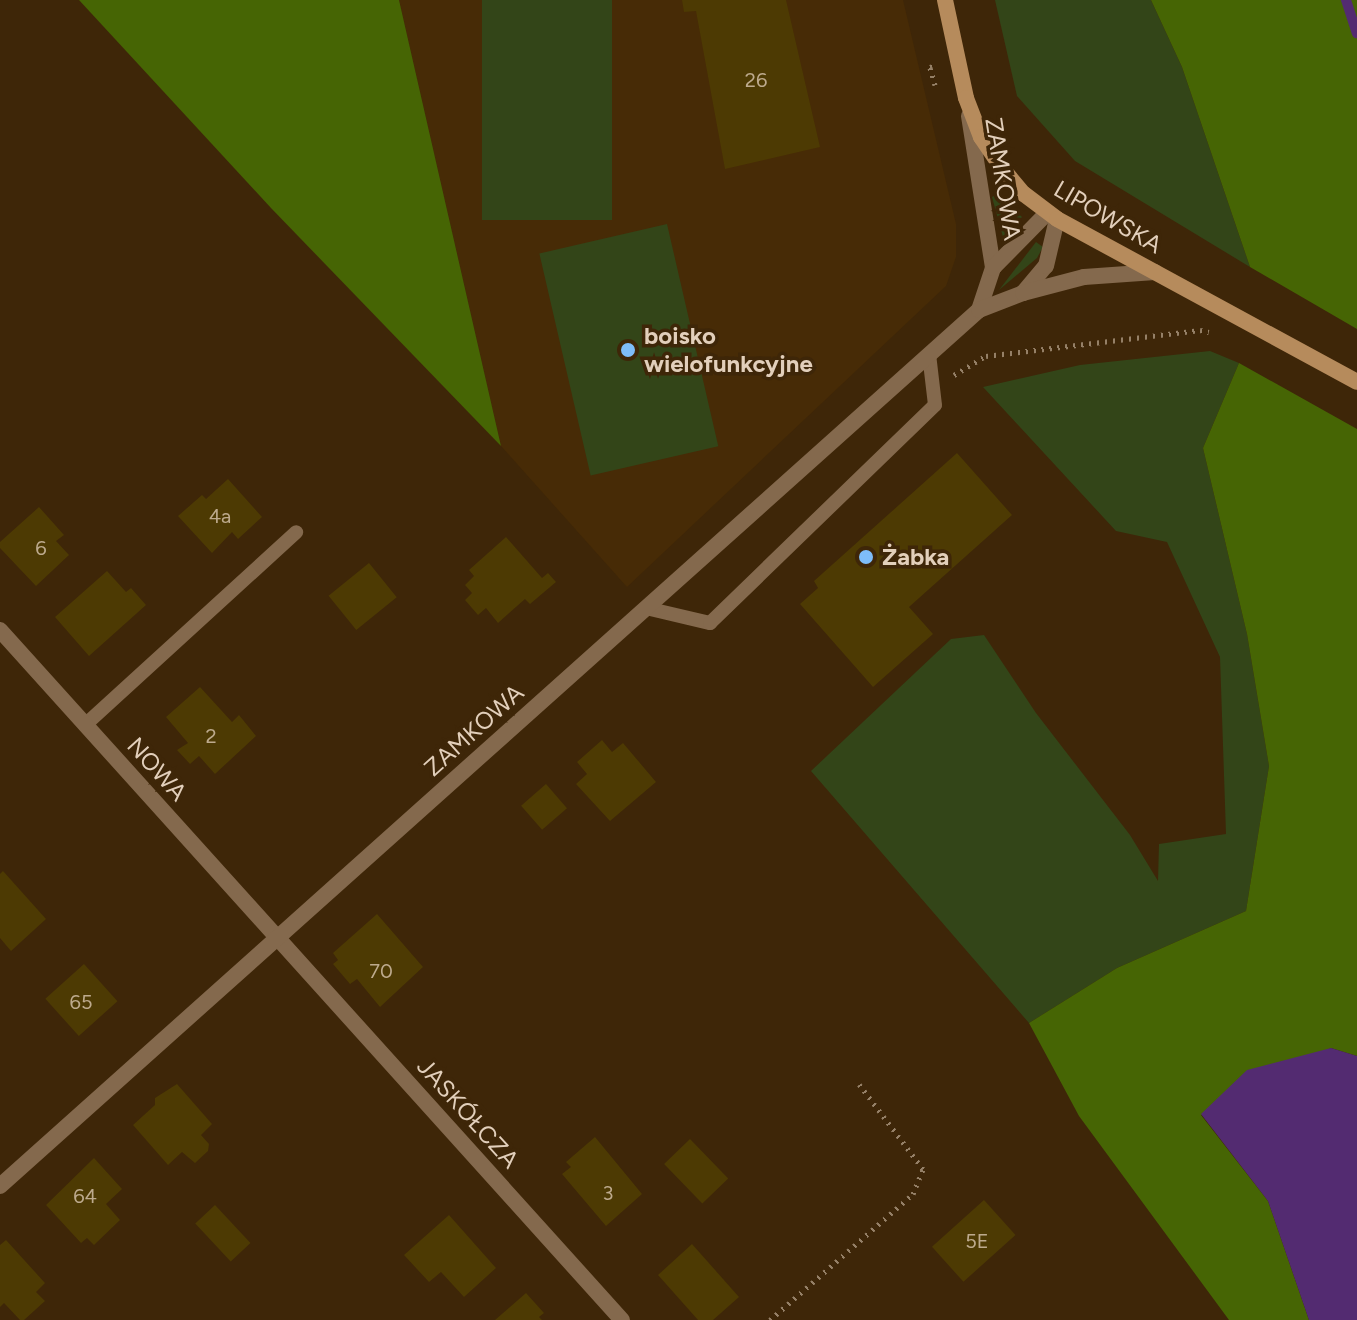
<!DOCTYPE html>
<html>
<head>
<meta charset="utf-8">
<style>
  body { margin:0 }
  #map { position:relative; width:1357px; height:1320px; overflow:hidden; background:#3e2608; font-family:Figtree,sans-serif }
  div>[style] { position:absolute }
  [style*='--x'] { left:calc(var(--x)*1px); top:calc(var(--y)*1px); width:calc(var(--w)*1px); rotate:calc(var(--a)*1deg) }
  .built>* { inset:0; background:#472b06 }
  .green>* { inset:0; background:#334518; transform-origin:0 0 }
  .forest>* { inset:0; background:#466504 }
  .water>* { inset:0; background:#532b71 }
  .stream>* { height:10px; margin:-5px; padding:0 5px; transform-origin:5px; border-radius:5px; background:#532b71 }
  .building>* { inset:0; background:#4d3a03; transform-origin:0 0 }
  .path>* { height:5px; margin-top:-2.5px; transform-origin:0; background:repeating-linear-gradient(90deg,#958067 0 2px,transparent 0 8px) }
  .lane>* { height:14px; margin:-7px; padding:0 7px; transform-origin:7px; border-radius:7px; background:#84694d }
  .street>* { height:16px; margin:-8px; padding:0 8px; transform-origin:8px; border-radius:8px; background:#84694d }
  .secondary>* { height:16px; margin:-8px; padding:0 8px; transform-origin:8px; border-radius:8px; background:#b68b5c }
  .dots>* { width:22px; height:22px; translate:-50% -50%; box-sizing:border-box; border:4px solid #3e2608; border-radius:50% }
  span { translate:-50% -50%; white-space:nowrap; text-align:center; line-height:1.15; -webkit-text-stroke:7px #3e2608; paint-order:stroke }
  .number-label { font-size:20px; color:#bdaa8d }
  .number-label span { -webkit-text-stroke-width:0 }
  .street-label { font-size:24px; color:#e2cfbb }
  .poi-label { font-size:24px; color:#e2cfbb; font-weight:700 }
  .left { translate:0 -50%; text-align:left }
</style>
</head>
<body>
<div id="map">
  <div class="built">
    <i style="clip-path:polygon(399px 0,903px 0,956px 224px,956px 257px,946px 286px,627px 587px,501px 446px)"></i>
  </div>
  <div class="green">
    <i style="left:482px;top:0;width:130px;height:220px"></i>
    <i style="clip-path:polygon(995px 0,1151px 0,1182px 67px,1250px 267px,1075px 161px,1017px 96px)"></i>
    <i style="clip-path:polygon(997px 194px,1022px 217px,1003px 237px,992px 197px)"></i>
    <i style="left:667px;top:224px;width:228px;height:131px;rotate:77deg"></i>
    <i style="clip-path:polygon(1036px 242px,1043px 247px,1037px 258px,999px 290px)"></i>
    <i style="clip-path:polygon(1210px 351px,1239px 363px,1203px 448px,1247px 634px,1269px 766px,1246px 911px,1117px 968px,1029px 1023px,811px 771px,951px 639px,984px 635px,1036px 713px,1130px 835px,1158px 881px,1159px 844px,1226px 834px,1220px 657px,1167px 542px,1116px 531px,983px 387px,1080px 365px)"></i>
  </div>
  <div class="forest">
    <i style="clip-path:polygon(79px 0,399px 0,501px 446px,271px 208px)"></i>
    <i style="clip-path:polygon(1151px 0,1357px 0,1357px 329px,1250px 267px,1182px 67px)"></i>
    <i style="clip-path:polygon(1239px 363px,1357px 429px,1357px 1056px,1331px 1048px,1201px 1115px,1268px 1201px,1309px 1320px,1229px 1320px,1079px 1116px,1029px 1023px,1117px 968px,1246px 911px,1269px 766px,1247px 634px,1203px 448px)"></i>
  </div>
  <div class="water">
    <i style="clip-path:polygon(1331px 1048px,1357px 1056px,1357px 1320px,1309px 1320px,1268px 1201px,1201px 1114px,1247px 1070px)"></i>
  </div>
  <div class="stream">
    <i style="--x:1346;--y:0;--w:35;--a:72"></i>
  </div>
  <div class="building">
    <i style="clip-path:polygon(682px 0,786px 0,820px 147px,725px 169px,696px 11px,684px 12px)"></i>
    <i style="clip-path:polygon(957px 453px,1012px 515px,909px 607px,933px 634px,873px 687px,800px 604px,818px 588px,814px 581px)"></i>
    <i style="clip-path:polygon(228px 479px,262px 517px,238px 539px,232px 532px,212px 553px,178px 516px,202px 495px,206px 499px)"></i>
    <i style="clip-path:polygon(39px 507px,64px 535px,56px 541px,69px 555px,36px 586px,0 548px,0 542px)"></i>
    <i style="clip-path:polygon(506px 537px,542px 578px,548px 573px,556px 582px,530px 604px,525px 599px,498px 623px,486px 608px,478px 615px,465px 600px,472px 593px,465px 585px,474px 576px,469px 570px)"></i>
    <i style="left:369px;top:563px;width:44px;height:52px;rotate:51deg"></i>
    <i style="clip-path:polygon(107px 571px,126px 592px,131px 588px,146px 605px,89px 656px,55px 617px)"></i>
    <i style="clip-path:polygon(200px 687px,232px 722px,239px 715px,256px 736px,215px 774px,199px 756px,190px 764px,177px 750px,188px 743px,166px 717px)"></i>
    <i style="clip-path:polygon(602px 740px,612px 752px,623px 743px,656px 782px,610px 821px,576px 784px,587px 774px,577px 762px)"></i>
    <i style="left:546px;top:784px;width:32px;height:33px;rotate:49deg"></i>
    <i style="clip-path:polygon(3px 871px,46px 919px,11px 951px,0 938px,0 874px)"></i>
    <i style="clip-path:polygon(377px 914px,423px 967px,380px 1007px,357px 979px,350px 984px,333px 964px,338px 960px,333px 953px)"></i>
    <i style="left:84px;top:964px;width:50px;height:52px;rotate:48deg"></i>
    <i style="clip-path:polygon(177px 1084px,212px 1124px,201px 1135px,209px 1144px,208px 1151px,195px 1163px,182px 1152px,168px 1165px,133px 1125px,155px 1105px,155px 1098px)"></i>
    <i style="clip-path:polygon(595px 1137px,642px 1194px,606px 1226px,562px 1174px,571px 1167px,566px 1162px)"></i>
    <i style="left:690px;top:1139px;width:55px;height:36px;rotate:46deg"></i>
    <i style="clip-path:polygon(94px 1158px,122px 1189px,106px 1204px,120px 1220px,94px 1245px,87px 1238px,81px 1243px,46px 1205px)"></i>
    <i style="left:984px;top:1200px;width:47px;height:70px;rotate:48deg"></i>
    <i style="left:215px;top:1205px;width:52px;height:27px;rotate:47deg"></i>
    <i style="clip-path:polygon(449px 1215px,496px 1268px,464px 1297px,441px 1272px,429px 1282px,404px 1255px)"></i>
    <i style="clip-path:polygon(6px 1240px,45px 1283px,36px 1292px,45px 1301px,24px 1320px,20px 1320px,4px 1303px,0 1307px,0 1245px)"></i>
    <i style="clip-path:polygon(692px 1244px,739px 1297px,713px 1320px,698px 1320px,658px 1275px)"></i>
    <i style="clip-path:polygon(526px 1293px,544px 1313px,539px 1317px,542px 1320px,495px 1320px)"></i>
  </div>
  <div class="path">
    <i style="--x:935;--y:85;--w:19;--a:-106"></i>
    <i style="--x:930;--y:67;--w:7;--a:-16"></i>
    <i style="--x:954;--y:375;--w:37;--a:-31"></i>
    <i style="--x:986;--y:356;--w:216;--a:-6.9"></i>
    <i style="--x:1200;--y:330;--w:9;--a:13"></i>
    <i style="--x:770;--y:1320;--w:191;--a:-41.4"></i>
    <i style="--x:913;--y:1194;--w:27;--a:-68"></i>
    <i style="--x:923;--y:1169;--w:106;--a:-127"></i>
  </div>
  <div class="lane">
    <i style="--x:646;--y:608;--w:66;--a:13.2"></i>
    <i style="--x:710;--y:623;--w:313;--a:-44.1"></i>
    <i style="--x:935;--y:405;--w:51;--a:-96.7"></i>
    <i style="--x:85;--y:725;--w:286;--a:-42.4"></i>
  </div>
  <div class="street">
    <i style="--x:969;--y:116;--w:154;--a:81"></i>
    <i style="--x:1023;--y:293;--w:35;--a:-50"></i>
    <i style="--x:1046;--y:266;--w:48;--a:-76.8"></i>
    <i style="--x:979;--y:310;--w:44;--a:-71.6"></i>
    <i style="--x:993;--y:268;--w:78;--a:-45.5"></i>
    <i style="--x:0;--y:630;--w:929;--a:47.97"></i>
    <i style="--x:0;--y:1186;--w:1314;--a:-41.82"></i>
    <i style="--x:979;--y:310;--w:47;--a:-21.1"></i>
    <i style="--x:1023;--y:293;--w:63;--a:-14.7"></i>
    <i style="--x:1084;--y:277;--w:71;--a:-4"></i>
  </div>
  <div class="secondary">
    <i style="--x:945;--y:0;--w:100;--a:77.9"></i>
    <i style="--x:966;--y:98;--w:42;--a:69"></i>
    <i style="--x:981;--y:137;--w:36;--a:56"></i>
    <i style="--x:1001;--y:167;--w:35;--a:50"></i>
    <i style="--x:1024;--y:194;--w:41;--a:37.1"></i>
    <i style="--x:1057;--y:219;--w:341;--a:28.5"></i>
  </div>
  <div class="dots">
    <i style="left:628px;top:350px;background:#7ebdf9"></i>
    <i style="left:866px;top:557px;background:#7ebdf9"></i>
  </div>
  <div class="number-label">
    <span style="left:756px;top:80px">26</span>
    <span style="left:220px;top:516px">4a</span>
    <span style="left:41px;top:548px">6</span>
    <span style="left:211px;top:736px">2</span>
    <span style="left:381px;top:971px">70</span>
    <span style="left:81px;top:1002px">65</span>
    <span style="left:608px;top:1193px">3</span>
    <span style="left:85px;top:1196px">64</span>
    <span style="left:977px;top:1241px">5E</span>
  </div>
  <div class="street-label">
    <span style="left:1003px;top:179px;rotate:81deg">ZAMKOWA</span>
    <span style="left:1108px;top:217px;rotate:30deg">LIPOWSKA</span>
    <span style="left:474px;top:730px;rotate:-42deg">ZAMKOWA</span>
    <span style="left:157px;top:769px;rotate:48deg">NOWA</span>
    <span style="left:468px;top:1113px;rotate:48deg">JASKÓŁCZA</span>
  </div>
  <div class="poi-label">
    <span class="left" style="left:644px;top:350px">boisko<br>wielofunkcyjne</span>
    <span class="left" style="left:882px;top:557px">Żabka</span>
  </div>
</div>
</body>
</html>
